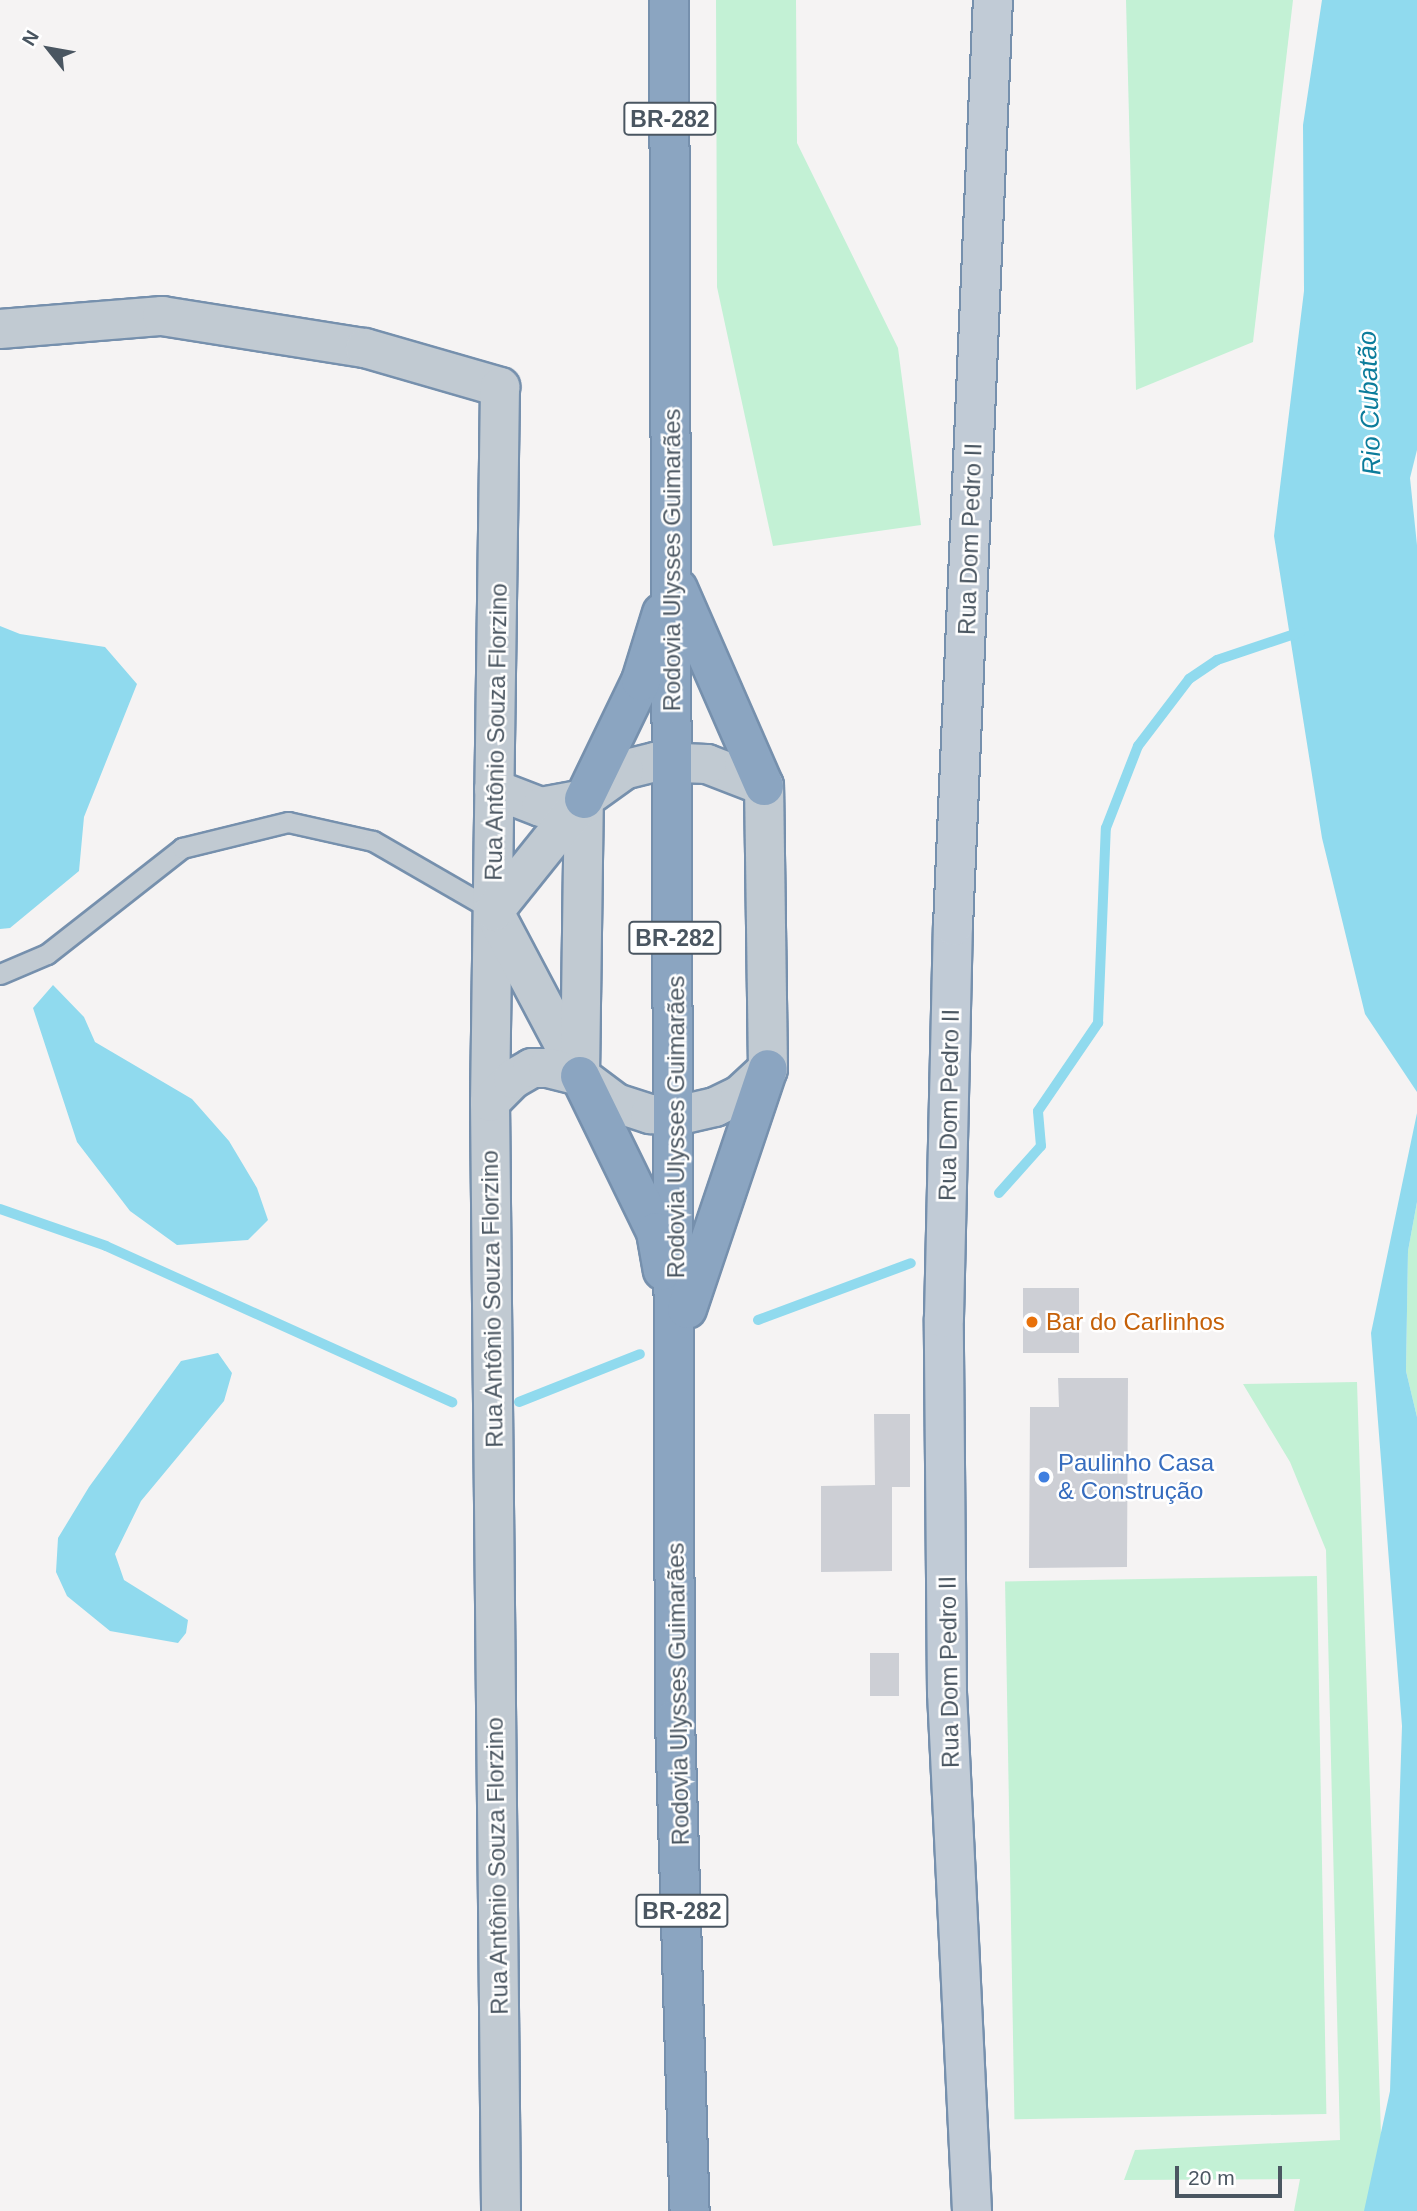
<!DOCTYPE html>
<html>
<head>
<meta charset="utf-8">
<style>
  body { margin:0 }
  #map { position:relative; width:1417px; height:2211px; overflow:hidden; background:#f5f3f3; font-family:Arial,sans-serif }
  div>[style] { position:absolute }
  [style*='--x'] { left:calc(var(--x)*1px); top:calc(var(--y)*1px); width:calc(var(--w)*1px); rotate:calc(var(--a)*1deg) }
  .green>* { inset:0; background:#c3f1d5; transform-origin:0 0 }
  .water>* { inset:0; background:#90daee }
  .stream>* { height:10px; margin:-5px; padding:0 5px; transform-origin:5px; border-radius:5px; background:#90daee }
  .building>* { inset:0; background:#cdcfd5; transform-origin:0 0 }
  .roads { filter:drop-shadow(2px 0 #7690ad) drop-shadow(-2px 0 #7690ad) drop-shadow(0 2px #7690ad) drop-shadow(0 -2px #7690ad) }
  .lane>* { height:19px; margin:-9.5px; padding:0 9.5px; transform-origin:9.5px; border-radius:9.5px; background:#c1cad2 }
  .street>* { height:38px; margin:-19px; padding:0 19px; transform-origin:19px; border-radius:19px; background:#c1cad2 }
  .secondary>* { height:38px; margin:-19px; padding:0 19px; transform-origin:19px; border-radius:19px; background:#c1cbd6 }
  .highway>* { height:38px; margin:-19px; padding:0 19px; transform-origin:19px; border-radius:19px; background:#8ba5c1 }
  .dots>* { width:19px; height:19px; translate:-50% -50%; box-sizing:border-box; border:4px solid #fff; border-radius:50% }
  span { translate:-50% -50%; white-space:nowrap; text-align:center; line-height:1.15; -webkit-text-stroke:5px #fff; paint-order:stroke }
  .shield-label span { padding:2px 5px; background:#fff; border:2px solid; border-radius:5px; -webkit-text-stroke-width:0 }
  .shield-label { font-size:23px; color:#4a5661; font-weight:700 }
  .street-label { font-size:24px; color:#4a5661 }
  .food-label { font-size:24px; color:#c56008 }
  .left { translate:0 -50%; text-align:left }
  .shop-label { font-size:24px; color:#366cbe }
  .water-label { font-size:26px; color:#0c7c9b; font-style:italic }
  .north { position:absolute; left:14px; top:14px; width:70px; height:70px; -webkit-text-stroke:5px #fff; paint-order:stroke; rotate:301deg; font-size:19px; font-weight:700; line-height:28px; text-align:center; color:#4a5661 }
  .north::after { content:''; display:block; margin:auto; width:24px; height:32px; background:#4a5661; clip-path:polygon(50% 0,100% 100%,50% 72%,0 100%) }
  .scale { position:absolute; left:1175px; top:2166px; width:107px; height:32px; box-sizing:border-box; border:4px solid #4a5661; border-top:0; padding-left:9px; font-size:21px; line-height:24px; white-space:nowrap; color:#4a5661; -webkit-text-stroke:5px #fff; paint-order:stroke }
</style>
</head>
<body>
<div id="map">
  <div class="green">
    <i style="clip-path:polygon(716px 0,796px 0,797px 143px,898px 348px,921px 525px,773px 546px,717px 287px)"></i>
    <i style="clip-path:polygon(1126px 0,1293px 0,1253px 342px,1136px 390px)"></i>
    <i style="clip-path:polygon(1417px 1202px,1417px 1417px,1406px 1371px,1408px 1251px)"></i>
    <i style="clip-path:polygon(1357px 1382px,1381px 2135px,1373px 2211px,1294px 2211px,1300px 2179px,1124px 2180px,1135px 2150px,1340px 2140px,1326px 1550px,1290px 1462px,1243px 1384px)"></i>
    <i style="left:1317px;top:1576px;width:538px;height:312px;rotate:89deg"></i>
  </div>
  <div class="water">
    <i style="clip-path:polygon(1322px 0,1417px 0,1417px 450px,1410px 478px,1417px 545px,1417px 1092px,1365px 1014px,1322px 838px,1274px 536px,1304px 291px,1303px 125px)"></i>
    <i style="clip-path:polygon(0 626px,20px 634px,105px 647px,137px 684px,84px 817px,79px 871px,10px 928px,0 929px)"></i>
    <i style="clip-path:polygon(53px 985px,84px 1017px,95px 1042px,192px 1099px,229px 1141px,257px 1188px,268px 1220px,248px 1240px,177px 1245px,130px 1211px,77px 1142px,33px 1008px)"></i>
    <i style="clip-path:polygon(1417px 1113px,1417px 1202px,1408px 1251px,1406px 1371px,1417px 1417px,1417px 2211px,1364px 2211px,1390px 2091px,1402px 1726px,1371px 1333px)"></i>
    <i style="clip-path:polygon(218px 1353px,232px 1373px,224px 1401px,141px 1501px,115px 1554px,124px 1580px,188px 1620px,186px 1633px,178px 1643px,110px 1631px,67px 1596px,56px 1572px,58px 1538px,89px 1487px,181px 1361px)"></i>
  </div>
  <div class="stream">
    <i style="--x:999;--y:1193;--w:63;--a:-48.2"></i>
    <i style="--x:1041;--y:1146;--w:35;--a:-95"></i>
    <i style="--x:1038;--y:1111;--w:107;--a:-55.7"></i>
    <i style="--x:1098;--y:1023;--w:195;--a:-87.7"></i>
    <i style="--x:1106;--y:828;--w:88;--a:-68.7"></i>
    <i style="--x:1138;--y:746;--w:84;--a:-52.7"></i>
    <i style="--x:1189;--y:679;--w:34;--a:-34"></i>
    <i style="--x:1217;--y:660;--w:88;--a:-18.6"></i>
    <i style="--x:0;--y:1209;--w:112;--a:19.2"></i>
    <i style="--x:106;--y:1246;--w:380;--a:24.3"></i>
    <i style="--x:758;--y:1320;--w:163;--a:-20.4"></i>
    <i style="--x:519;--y:1402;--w:130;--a:-21.6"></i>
  </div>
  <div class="building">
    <i style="left:1023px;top:1288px;width:56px;height:65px"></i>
    <i style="clip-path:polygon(1058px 1378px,1128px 1378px,1127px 1567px,1029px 1568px,1030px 1407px,1059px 1407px)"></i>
    <i style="clip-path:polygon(874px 1414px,910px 1414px,910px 1487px,892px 1487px,892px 1571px,821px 1572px,821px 1486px,875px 1485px)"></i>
    <i style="left:870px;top:1653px;width:29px;height:43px"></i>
  </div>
  <div class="roads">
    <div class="lane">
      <i style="--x:0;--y:974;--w:51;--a:-23.1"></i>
      <i style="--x:47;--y:954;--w:172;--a:-38.1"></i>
      <i style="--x:182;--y:848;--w:109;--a:-13.8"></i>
      <i style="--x:288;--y:822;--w:87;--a:12.6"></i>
      <i style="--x:373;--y:841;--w:140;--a:30"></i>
    </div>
    <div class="street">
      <i style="--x:0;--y:329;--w:163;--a:-4.6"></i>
      <i style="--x:162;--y:316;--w:206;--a:9"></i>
      <i style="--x:365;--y:348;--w:141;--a:16.1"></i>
      <i style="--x:500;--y:387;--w:715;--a:90.8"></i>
      <i style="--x:490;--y:1102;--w:1109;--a:89.43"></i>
      <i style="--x:494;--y:789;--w:50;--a:21"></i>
      <i style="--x:541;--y:807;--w:44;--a:-10.5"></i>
      <i style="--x:496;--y:916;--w:178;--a:62.1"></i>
      <i style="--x:580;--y:1076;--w:277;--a:-89.2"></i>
      <i style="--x:490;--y:1102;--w:33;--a:-45"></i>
      <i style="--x:513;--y:1079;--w:22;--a:-30"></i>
      <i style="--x:532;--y:1068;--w:16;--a:0"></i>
      <i style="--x:548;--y:1068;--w:33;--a:14"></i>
      <i style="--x:580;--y:1076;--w:45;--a:36.9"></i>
      <i style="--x:616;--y:1103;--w:36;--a:18"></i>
      <i style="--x:650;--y:1114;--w:26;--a:4"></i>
      <i style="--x:676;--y:1116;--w:40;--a:-13"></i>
      <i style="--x:715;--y:1107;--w:28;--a:-26"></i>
      <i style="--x:740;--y:1095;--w:38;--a:-43"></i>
      <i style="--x:768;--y:1069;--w:283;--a:-90.8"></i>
      <i style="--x:764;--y:786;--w:61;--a:-158.9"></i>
      <i style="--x:707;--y:764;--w:52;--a:-177.8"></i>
      <i style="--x:655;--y:762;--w:32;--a:166"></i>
      <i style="--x:624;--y:770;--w:49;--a:144.1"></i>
      <i style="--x:584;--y:799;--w:144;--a:128.8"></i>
    </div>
    <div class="secondary">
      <i style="--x:972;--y:2211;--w:519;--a:-92.76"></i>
      <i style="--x:947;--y:1693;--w:375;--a:-90.5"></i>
      <i style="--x:944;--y:1318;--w:392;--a:-88.7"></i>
      <i style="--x:953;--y:926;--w:927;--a:-87.53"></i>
    </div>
    <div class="highway">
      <i style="--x:669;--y:0;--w:1719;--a:89.8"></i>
      <i style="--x:675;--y:1719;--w:492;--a:88.3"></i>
      <i style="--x:678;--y:589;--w:215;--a:66.4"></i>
      <i style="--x:584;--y:799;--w:131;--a:-64.2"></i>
      <i style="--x:641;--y:681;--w:71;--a:-72.8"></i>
      <i style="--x:580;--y:1076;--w:174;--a:64"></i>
      <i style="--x:656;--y:1232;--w:39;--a:80"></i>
      <i style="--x:687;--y:1309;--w:253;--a:-71.4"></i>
    </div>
  </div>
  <div class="dots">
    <i style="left:1032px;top:1322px;background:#e8710a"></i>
    <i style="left:1044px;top:1477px;background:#3f7fe0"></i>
  </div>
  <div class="shield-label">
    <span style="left:670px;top:119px">BR-282</span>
    <span style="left:675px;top:938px">BR-282</span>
    <span style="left:682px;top:1911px">BR-282</span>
  </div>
  <div class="street-label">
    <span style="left:970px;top:539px;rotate:-88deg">Rua Dom Pedro II</span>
    <span style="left:672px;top:560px;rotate:-90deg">Rodovia Ulysses Guimarães</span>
    <span style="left:496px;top:732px;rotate:-89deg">Rua Antônio Souza Florzino</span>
    <span style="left:949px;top:1105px;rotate:-89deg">Rua Dom Pedro II</span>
    <span style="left:676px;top:1127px;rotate:-90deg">Rodovia Ulysses Guimarães</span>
    <span style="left:492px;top:1299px;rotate:-91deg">Rua Antônio Souza Florzino</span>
    <span style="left:949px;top:1672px;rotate:-91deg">Rua Dom Pedro II</span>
    <span style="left:678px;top:1694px;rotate:-91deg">Rodovia Ulysses Guimarães</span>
    <span style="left:497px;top:1866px;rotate:-91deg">Rua Antônio Souza Florzino</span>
  </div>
  <div class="food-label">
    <span class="left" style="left:1046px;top:1322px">Bar do Carlinhos</span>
  </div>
  <div class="shop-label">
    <span class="left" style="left:1058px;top:1477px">Paulinho Casa<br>&amp; Construção</span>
  </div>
  <div class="water-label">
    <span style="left:1370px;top:403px;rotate:-92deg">Rio Cubatão</span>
  </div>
  <div class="north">N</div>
  <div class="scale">20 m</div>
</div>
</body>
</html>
